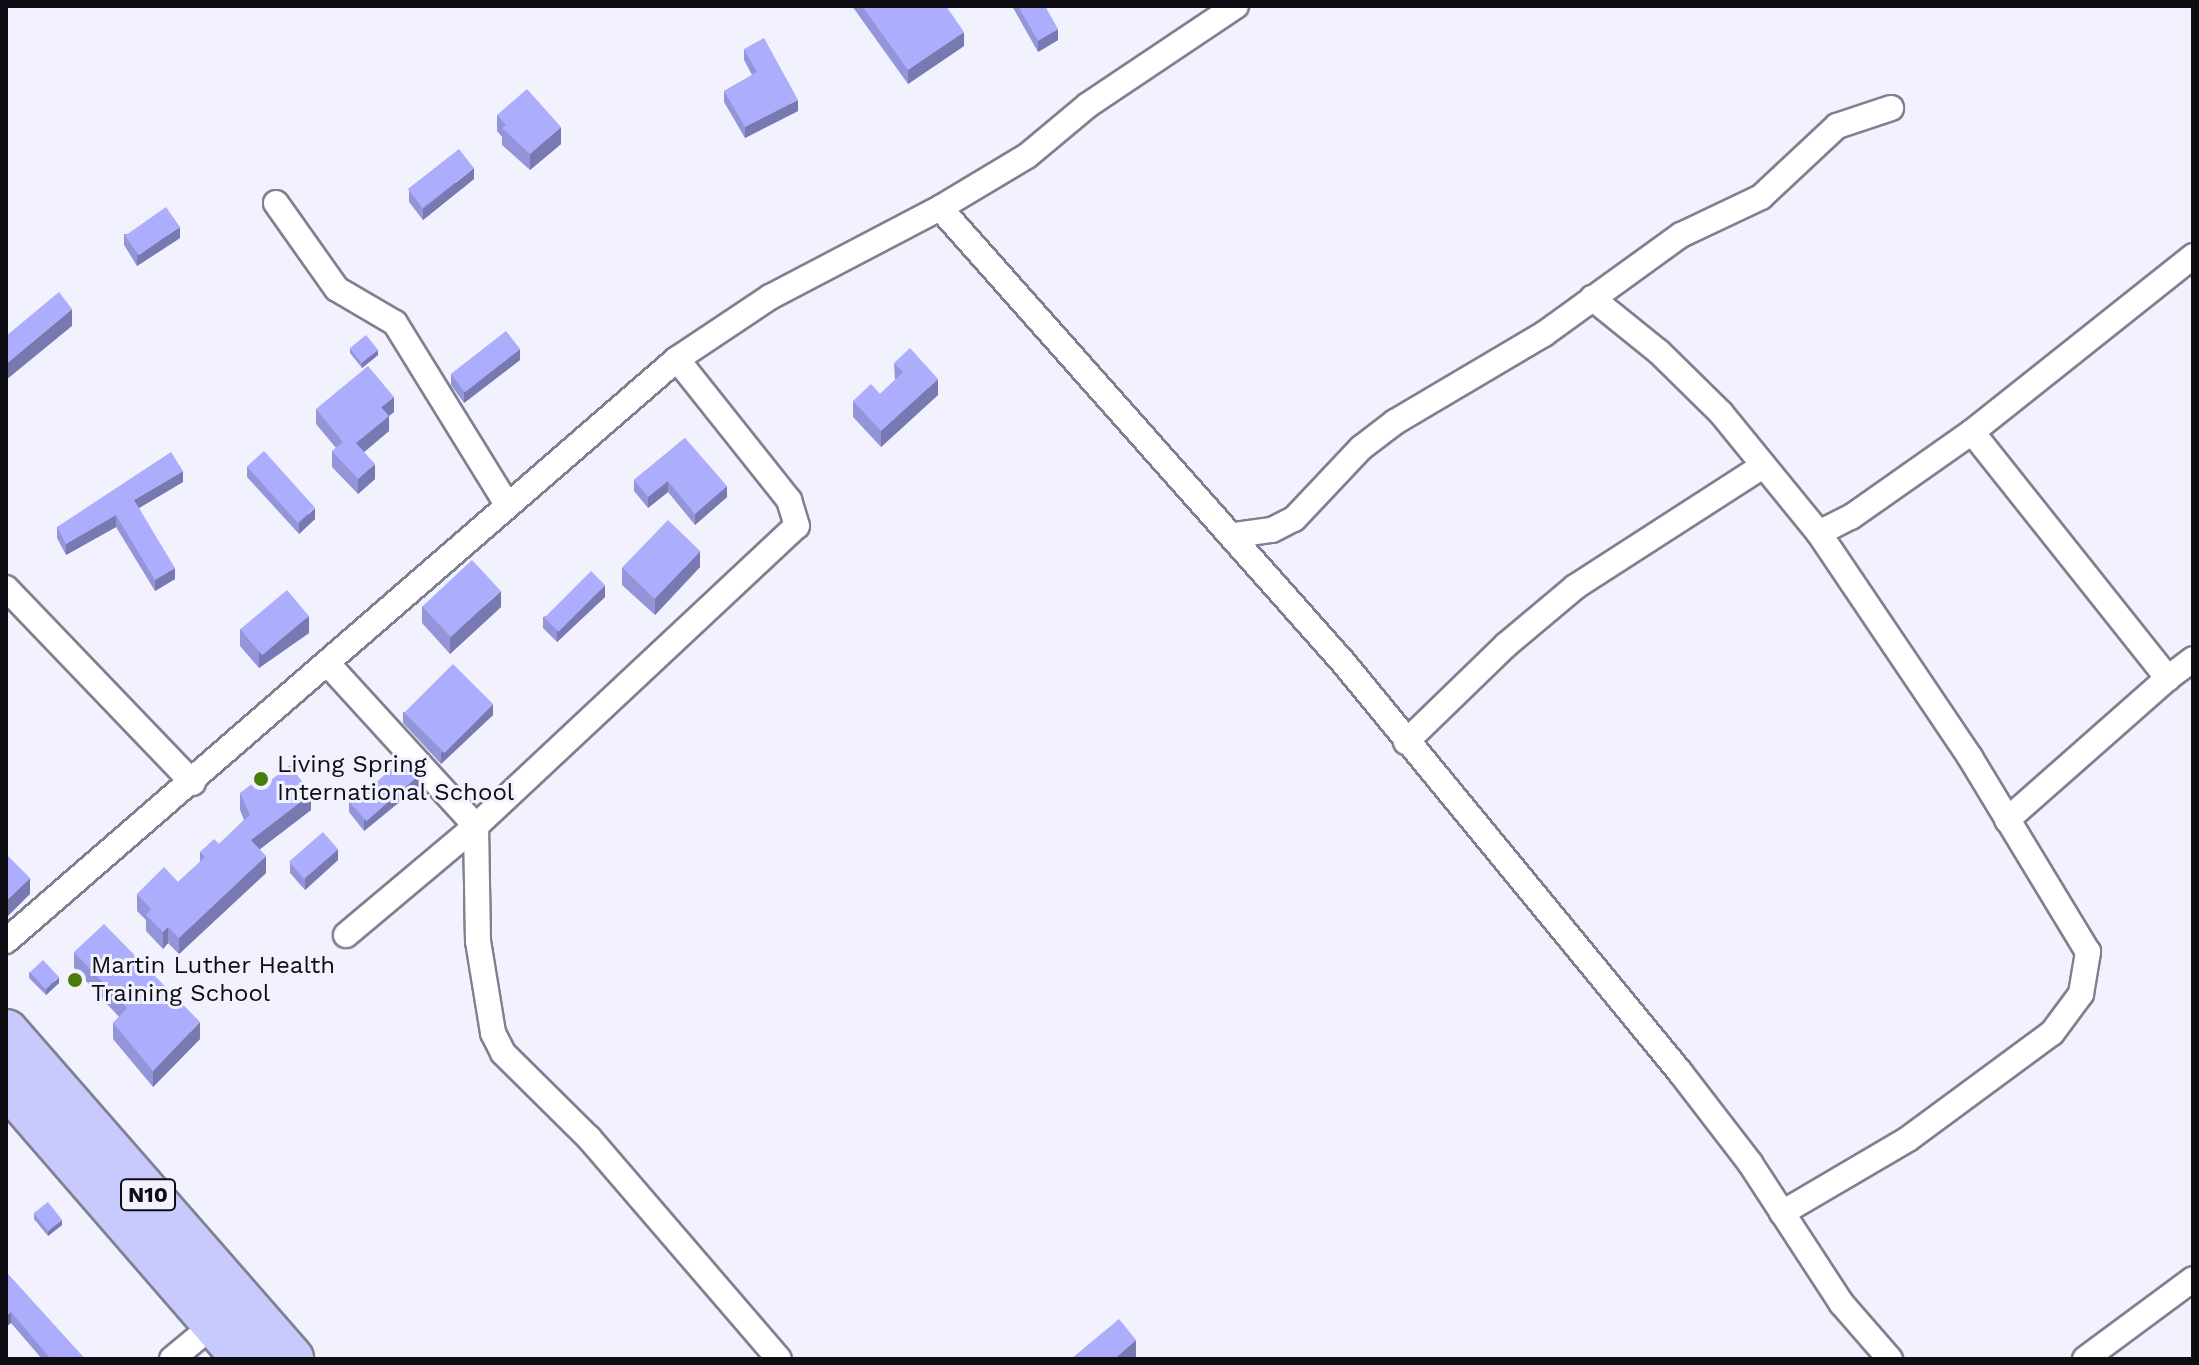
<!DOCTYPE html>
<html>
<head>
<meta charset="utf-8">
<style>
  body { margin:0 }
  #map { position:relative; width:2199px; height:1365px; overflow:hidden; background:#f1f2fe; font-family:"Work Sans",sans-serif }
  div>[style] { position:absolute }
  [style*='--x'] { left:calc(var(--x)*1px); top:calc(var(--y)*1px); width:calc(var(--w)*1px); rotate:calc(var(--a)*1deg) }
  .roads { filter:drop-shadow(2px 0 #7f8091) drop-shadow(-2px 0 #7f8091) drop-shadow(0 2px #7f8091) drop-shadow(0 -2px #7f8091) }
  .street>* { height:24px; margin:-12px; padding:0 12px; transform-origin:12px; border-radius:12px; background:#fff }
  .highway>* { height:44px; margin:-22px; padding:0 22px; transform-origin:22px; border-radius:22px; background:#c8cafe }
  .wall>* { inset:0; background:#9495d9 }
  .shaded-wall>* { inset:0; background:#7879b0 }
  .building>* { inset:0; background:#acadfc; transform-origin:0 0 }
  .dots>* { width:22px; height:22px; translate:-50% -50%; box-sizing:border-box; border:4px solid #f1f2fe; border-radius:50% }
  span { translate:-50% -50%; white-space:nowrap; text-align:center; line-height:1.15; -webkit-text-stroke:6px #f1f2fe; paint-order:stroke }
  .shield-label span { padding:2px 6px; background:#f1f2fe; border:2px solid; border-radius:6px; -webkit-text-stroke-width:0 }
  .shield-label { font-size:22px; color:#0d0d13; font-weight:700 }
  .poi-label { font-size:24px; color:#0d0d13 }
  .left { translate:0 -50%; text-align:left }
  .frame { position:absolute; inset:0; border:8px solid #0d0d13; pointer-events:none }
</style>
</head>
<body>
<div id="map">
  <div class="roads">
    <div class="street">
      <i style="--x:276;--y:203;--w:105;--a:54.7"></i>
      <i style="--x:337;--y:289;--w:67;--a:30.4"></i>
      <i style="--x:395;--y:323;--w:213;--a:58.3"></i>
      <i style="--x:940;--y:208;--w:101;--a:-30.9"></i>
      <i style="--x:1027;--y:156;--w:80;--a:-39.9"></i>
      <i style="--x:1088;--y:105;--w:178;--a:-33.8"></i>
      <i style="--x:1592;--y:298;--w:86;--a:38.9"></i>
      <i style="--x:1659;--y:352;--w:87;--a:44.5"></i>
      <i style="--x:1721;--y:413;--w:155;--a:50.8"></i>
      <i style="--x:1819;--y:533;--w:36;--a:-27"></i>
      <i style="--x:1851;--y:517;--w:148;--a:-35.1"></i>
      <i style="--x:1972;--y:432;--w:283;--a:-38.5"></i>
      <i style="--x:1972;--y:432;--w:315;--a:51.5"></i>
      <i style="--x:2168;--y:678;--w:31;--a:-37"></i>
      <i style="--x:1235;--y:535;--w:37;--a:-8"></i>
      <i style="--x:1272;--y:530;--w:25;--a:-27"></i>
      <i style="--x:1294;--y:519;--w:98;--a:-46.7"></i>
      <i style="--x:1361;--y:448;--w:43;--a:-37.4"></i>
      <i style="--x:1395;--y:422;--w:173;--a:-30.6"></i>
      <i style="--x:1544;--y:334;--w:169;--a:-35.9"></i>
      <i style="--x:1681;--y:235;--w:89;--a:-25.4"></i>
      <i style="--x:1761;--y:197;--w:104;--a:-43.1"></i>
      <i style="--x:1837;--y:126;--w:57;--a:-18.4"></i>
      <i style="--x:6;--y:588;--w:270;--a:46.2"></i>
      <i style="--x:328;--y:664;--w:219;--a:47.6"></i>
      <i style="--x:476;--y:826;--w:115;--a:89"></i>
      <i style="--x:478;--y:941;--w:93;--a:80.7"></i>
      <i style="--x:493;--y:1033;--w:22;--a:63"></i>
      <i style="--x:503;--y:1053;--w:121;--a:44.7"></i>
      <i style="--x:589;--y:1138;--w:291;--a:49.3"></i>
      <i style="--x:1406;--y:742;--w:139;--a:-44.1"></i>
      <i style="--x:1506;--y:645;--w:90;--a:-40"></i>
      <i style="--x:1575;--y:587;--w:224;--a:-32.8"></i>
      <i style="--x:2007;--y:820;--w:215;--a:-41.4"></i>
      <i style="--x:346;--y:935;--w:170;--a:-40"></i>
      <i style="--x:476;--y:826;--w:439;--a:-43.1"></i>
      <i style="--x:797;--y:526;--w:27;--a:-107"></i>
      <i style="--x:789;--y:500;--w:180;--a:-128.5"></i>
      <i style="--x:6;--y:941;--w:888;--a:-40.94"></i>
      <i style="--x:677;--y:359;--w:112;--a:-33.7"></i>
      <i style="--x:770;--y:297;--w:192;--a:-27.6"></i>
      <i style="--x:940;--y:208;--w:607;--a:48.41"></i>
      <i style="--x:1343;--y:662;--w:531;--a:50.58"></i>
      <i style="--x:1680;--y:1072;--w:115;--a:52.4"></i>
      <i style="--x:1750;--y:1163;--w:168;--a:56.9"></i>
      <i style="--x:1842;--y:1304;--w:73;--a:48.9"></i>
      <i style="--x:1782;--y:1213;--w:146;--a:-30.4"></i>
      <i style="--x:1908;--y:1139;--w:179;--a:-36.4"></i>
      <i style="--x:2052;--y:1033;--w:49;--a:-53.4"></i>
      <i style="--x:2081;--y:994;--w:43;--a:-80.5"></i>
      <i style="--x:2088;--y:952;--w:228;--a:-121.2"></i>
      <i style="--x:1970;--y:757;--w:270;--a:-124"></i>
      <i style="--x:172;--y:1359;--w:53;--a:-39.7"></i>
      <i style="--x:2085;--y:1359;--w:134;--a:-36.5"></i>
    </div>
    <div class="highway">
      <i style="--x:6;--y:1032;--w:434;--a:48.9"></i>
      <i style="--x:6;--y:1083;--w:365;--a:49.1"></i>
    </div>
  </div>
  <div class="wall">
    <i style="clip-path:polygon(852px 6px,946px 6px,964px 46px,908px 84px)"></i>
    <i style="clip-path:polygon(1012px 6px,1045px 6px,1058px 40px,1038px 52px)"></i>
    <i style="clip-path:polygon(744px 49px,798px 111px,745px 138px,724px 102px,724px 91px,752px 75px,744px 60px)"></i>
    <i style="clip-path:polygon(497px 115px,561px 144px,530px 170px,502px 145px,502px 137px,497px 131px)"></i>
    <i style="clip-path:polygon(474px 179px,423px 220px,409px 202px,409px 191px)"></i>
    <i style="clip-path:polygon(124px 234px,180px 238px,137px 266px,124px 245px)"></i>
    <i style="clip-path:polygon(350px 348px,378px 355px,362px 368px,350px 353px)"></i>
    <i style="clip-path:polygon(520px 360px,464px 403px,451px 385px,451px 374px)"></i>
    <i style="clip-path:polygon(894px 363px,938px 395px,881px 447px,853px 417px,853px 401px,880px 394px,895px 380px)"></i>
    <i style="clip-path:polygon(316px 409px,394px 412px,389px 416px,389px 431px,363px 452px,375px 479px,358px 494px,332px 467px,332px 451px,336px 448px,316px 424px)"></i>
    <i style="clip-path:polygon(685px 438px,727px 497px,695px 525px,668px 492px,648px 508px,634px 491px,634px 480px)"></i>
    <i style="clip-path:polygon(247px 466px,315px 519px,299px 534px,247px 477px)"></i>
    <i style="clip-path:polygon(183px 482px,139px 508px,175px 579px,155px 591px,116px 527px,66px 555px,57px 538px,57px 527px)"></i>
    <i style="clip-path:polygon(700px 567px,655px 615px,622px 585px,622px 568px)"></i>
    <i style="clip-path:polygon(605px 597px,557px 642px,543px 628px,543px 617px)"></i>
    <i style="clip-path:polygon(422px 606px,501px 607px,450px 654px,422px 623px)"></i>
    <i style="clip-path:polygon(240px 629px,309px 633px,259px 668px,240px 646px)"></i>
    <i style="clip-path:polygon(403px 712px,493px 715px,441px 764px,403px 723px)"></i>
    <i style="clip-path:polygon(266px 784px,311px 810px,260px 849px,266px 873px,179px 954px,168px 943px,163px 949px,146px 931px,146px 920px,137px 911px,137px 894px,178px 882px,200px 862px,200px 852px,219px 844px,244px 820px,240px 810px,240px 793px)"></i>
    <i style="clip-path:polygon(419px 786px,364px 831px,349px 812px,349px 801px)"></i>
    <i style="clip-path:polygon(338px 860px,305px 890px,290px 873px,290px 862px)"></i>
    <i style="clip-path:polygon(74px 952px,200px 1039px,153px 1087px,113px 1039px,113px 1023px,119px 1017px,74px 968px)"></i>
    <i style="clip-path:polygon(29px 972px,59px 983px,46px 995px,29px 978px)"></i>
    <i style="clip-path:polygon(34px 1213px,62px 1225px,48px 1236px,34px 1219px)"></i>
    <i style="clip-path:polygon(6px 1272px,85px 1359px,42px 1359px,11px 1323px)"></i>
  </div>
  <div class="shaded-wall">
    <i style="clip-path:polygon(1058px 29px,1058px 40px,1038px 52px,1038px 41px)"></i>
    <i style="clip-path:polygon(964px 32px,964px 46px,908px 84px,908px 70px)"></i>
    <i style="clip-path:polygon(798px 100px,798px 111px,745px 138px,745px 127px)"></i>
    <i style="clip-path:polygon(561px 127px,561px 144px,530px 170px,530px 154px)"></i>
    <i style="clip-path:polygon(474px 168px,474px 179px,423px 220px,423px 209px)"></i>
    <i style="clip-path:polygon(180px 227px,180px 238px,137px 266px,137px 255px)"></i>
    <i style="clip-path:polygon(72px 309px,72px 326px,6px 380px,6px 364px)"></i>
    <i style="clip-path:polygon(520px 349px,520px 360px,464px 403px,464px 392px)"></i>
    <i style="clip-path:polygon(378px 350px,378px 355px,362px 368px,362px 362px)"></i>
    <i style="clip-path:polygon(938px 379px,938px 395px,881px 447px,881px 431px)"></i>
    <i style="clip-path:polygon(394px 397px,394px 412px,381px 422px,381px 407px)"></i>
    <i style="clip-path:polygon(389px 416px,389px 431px,356px 459px,356px 443px)"></i>
    <i style="clip-path:polygon(375px 464px,375px 479px,358px 494px,358px 479px)"></i>
    <i style="clip-path:polygon(183px 471px,183px 482px,134px 511px,134px 500px)"></i>
    <i style="clip-path:polygon(668px 481px,668px 492px,648px 508px,648px 497px)"></i>
    <i style="clip-path:polygon(727px 486px,727px 497px,695px 525px,695px 514px)"></i>
    <i style="clip-path:polygon(315px 508px,315px 519px,299px 534px,299px 523px)"></i>
    <i style="clip-path:polygon(116px 515px,116px 527px,66px 555px,66px 544px)"></i>
    <i style="clip-path:polygon(700px 551px,700px 567px,655px 615px,655px 599px)"></i>
    <i style="clip-path:polygon(175px 568px,175px 579px,155px 591px,155px 580px)"></i>
    <i style="clip-path:polygon(605px 585px,605px 597px,557px 642px,557px 631px)"></i>
    <i style="clip-path:polygon(501px 591px,501px 607px,450px 654px,450px 637px)"></i>
    <i style="clip-path:polygon(309px 616px,309px 633px,259px 668px,259px 652px)"></i>
    <i style="clip-path:polygon(493px 704px,493px 715px,441px 764px,441px 753px)"></i>
    <i style="clip-path:polygon(419px 775px,419px 786px,364px 831px,364px 820px)"></i>
    <i style="clip-path:polygon(311px 794px,311px 810px,251px 856px,251px 840px)"></i>
    <i style="clip-path:polygon(338px 849px,338px 860px,305px 890px,305px 878px)"></i>
    <i style="clip-path:polygon(266px 856px,266px 873px,179px 954px,179px 938px)"></i>
    <i style="clip-path:polygon(30px 878px,30px 894px,6px 918px,6px 901px)"></i>
    <i style="clip-path:polygon(168px 927px,168px 943px,163px 949px,163px 932px)"></i>
    <i style="clip-path:polygon(59px 977px,59px 983px,46px 995px,46px 990px)"></i>
    <i style="clip-path:polygon(200px 1022px,200px 1039px,153px 1087px,153px 1071px)"></i>
    <i style="clip-path:polygon(62px 1220px,62px 1225px,48px 1236px,48px 1231px)"></i>
    <i style="clip-path:polygon(11px 1312px,11px 1323px,6px 1327px,6px 1316px)"></i>
    <i style="clip-path:polygon(1136px 1340px,1136px 1357px,1134px 1359px,1114px 1359px)"></i>
  </div>
  <div class="building">
    <i style="clip-path:polygon(862px 6px,946px 6px,964px 32px,908px 70px)"></i>
    <i style="clip-path:polygon(1018px 6px,1045px 6px,1058px 29px,1038px 41px)"></i>
    <i style="clip-path:polygon(764px 38px,798px 100px,745px 127px,724px 91px,757px 72px,744px 49px)"></i>
    <i style="clip-path:polygon(527px 89px,561px 127px,530px 154px,502px 128px,506px 125px,497px 115px)"></i>
    <i style="left:459px;top:149px;width:24px;height:65px;rotate:52deg"></i>
    <i style="left:166px;top:207px;width:24px;height:50px;rotate:55deg"></i>
    <i style="clip-path:polygon(59px 292px,72px 309px,6px 364px,6px 336px)"></i>
    <i style="left:506px;top:331px;width:23px;height:70px;rotate:52deg"></i>
    <i style="left:366px;top:335px;width:19px;height:21px;rotate:51deg"></i>
    <i style="clip-path:polygon(910px 348px,938px 379px,881px 431px,853px 401px,871px 384px,880px 394px,903px 372px,894px 363px)"></i>
    <i style="clip-path:polygon(368px 366px,394px 397px,381px 407px,389px 416px,356px 443px,375px 464px,358px 479px,332px 451px,343px 442px,316px 409px)"></i>
    <i style="clip-path:polygon(685px 438px,727px 486px,695px 514px,668px 481px,648px 497px,634px 480px)"></i>
    <i style="left:264px;top:451px;width:76px;height:23px;rotate:48deg"></i>
    <i style="clip-path:polygon(171px 452px,183px 471px,134px 500px,175px 568px,155px 580px,116px 515px,66px 544px,57px 527px)"></i>
    <i style="left:668px;top:520px;width:45px;height:66px;rotate:44deg"></i>
    <i style="left:472px;top:560px;width:42px;height:68px;rotate:47deg"></i>
    <i style="left:591px;top:571px;width:20px;height:66px;rotate:45deg"></i>
    <i style="left:287px;top:590px;width:34px;height:61px;rotate:50deg"></i>
    <i style="left:453px;top:664px;width:57px;height:69px;rotate:45deg"></i>
    <i style="left:404px;top:758px;width:23px;height:70px;rotate:49deg"></i>
    <i style="clip-path:polygon(290px 765px,311px 794px,251px 840px,266px 856px,179px 938px,168px 927px,163px 932px,146px 915px,151px 909px,137px 894px,164px 867px,178px 882px,205px 857px,200px 852px,214px 839px,219px 844px,250px 815px,240px 793px,261px 777px,266px 784px)"></i>
    <i style="left:323px;top:832px;width:23px;height:45px;rotate:49deg"></i>
    <i style="clip-path:polygon(6px 854px,30px 878px,6px 901px)"></i>
    <i style="clip-path:polygon(104px 924px,200px 1022px,153px 1071px,113px 1023px,127px 1008px,74px 952px)"></i>
    <i style="left:43px;top:960px;width:23px;height:18px;rotate:47deg"></i>
    <i style="left:48px;top:1202px;width:23px;height:18px;rotate:52deg"></i>
    <i style="clip-path:polygon(6px 1272px,85px 1359px,51px 1359px,11px 1312px,6px 1316px)"></i>
    <i style="clip-path:polygon(1119px 1319px,1136px 1340px,1114px 1359px,1071px 1359px)"></i>
  </div>
  <div class="dots">
    <i style="left:261px;top:779px;background:#487c0b"></i>
    <i style="left:75px;top:980px;background:#487c0b"></i>
  </div>
  <div class="shield-label">
    <span style="left:148px;top:1195px">N10</span>
  </div>
  <div class="poi-label">
    <span class="left" style="left:277px;top:779px">Living Spring<br>International School</span>
    <span class="left" style="left:91px;top:980px">Martin Luther Health<br>Training School</span>
  </div>
  <div class="frame"></div>
</div>
</body>
</html>
